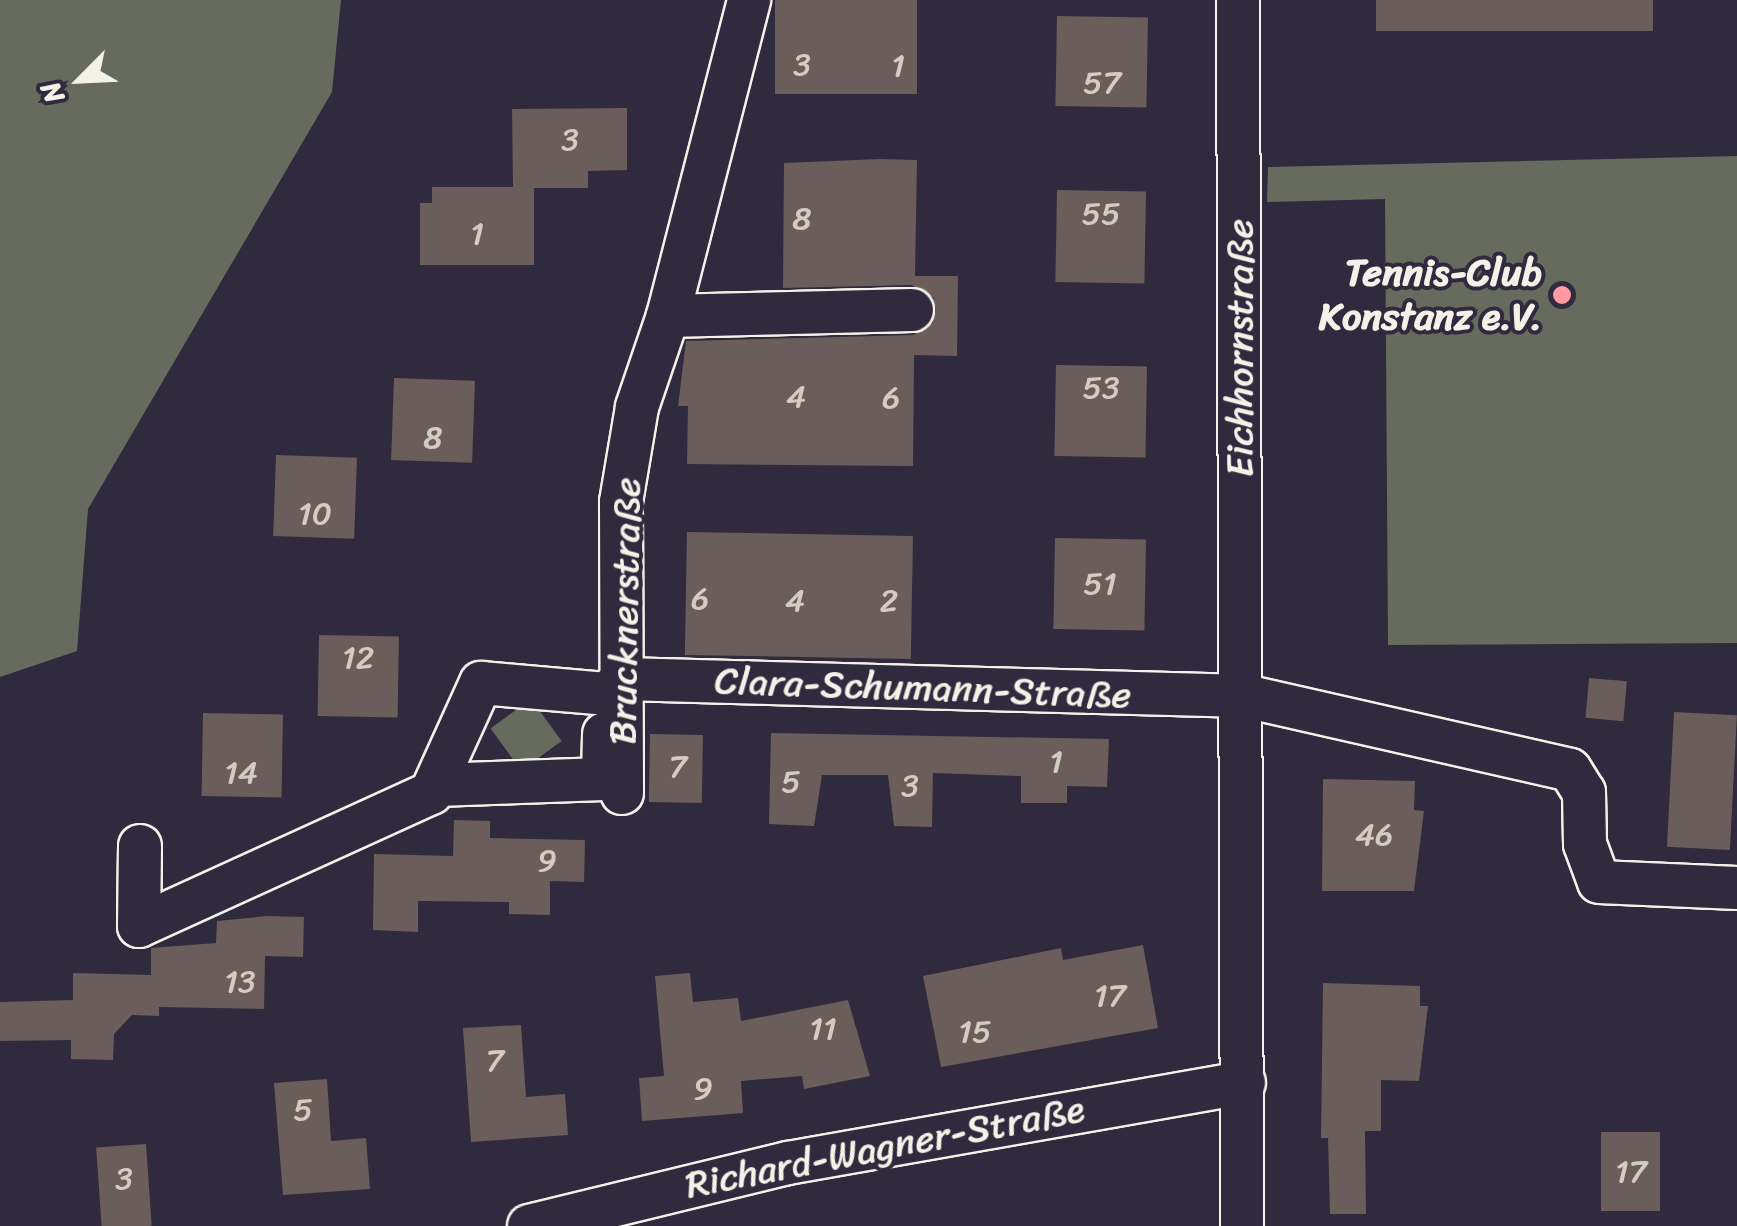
<!DOCTYPE html>
<html>
<head>
<meta charset="utf-8">
<style>
  body { margin:0 }
  #map { position:relative; width:1737px; height:1226px; overflow:hidden; background:#2f2a3d; font-family:Sriracha,sans-serif }
  div>[style] { position:absolute }
  [style*='--x'] { left:calc(var(--x)*1px); top:calc(var(--y)*1px); width:calc(var(--w)*1px); rotate:calc(var(--a)*1deg) }
  .green>* { inset:0; background:#666b5e; transform-origin:0 0 }
  .building>* { inset:0; background:#6b5d59; transform-origin:0 0 }
  .roads { filter:drop-shadow(2px 0 #f4f1e8) drop-shadow(-2px 0 #f4f1e8) drop-shadow(0 2px #f4f1e8) drop-shadow(0 -2px #f4f1e8) }
  .minor>* { height:42px; margin:-21px; padding:0 21px; transform-origin:21px; border-radius:21px; background:#2f2a3d }
  .dots>* { width:28px; height:28px; translate:-50% -50%; box-sizing:border-box; border:5px solid #2f2a3d; border-radius:50% }
  span { translate:-50% -50%; white-space:nowrap; text-align:center; line-height:1.15; -webkit-text-stroke:8px #2f2a3d; paint-order:stroke }
  .number-label { font-size:32px; color:#d2ccc4 }
  .number-label span { -webkit-text-stroke-width:0 }
  .poi-label { font-size:38px; color:#f4f1e8; font-weight:700 }
  .right { translate:-100% -50%; text-align:right }
  .street-label { font-size:38px; color:#f4f1e8 }
  .north { position:absolute; left:30px; top:30px; width:100px; height:100px; -webkit-text-stroke:8px #2f2a3d; paint-order:stroke; rotate:246deg; font-size:28px; font-weight:700; line-height:40px; text-align:center; color:#f4f1e8 }
  .north::after { content:''; display:block; margin:auto; width:35px; height:45px; background:#f4f1e8; clip-path:polygon(50% 0,100% 100%,50% 72%,0 100%) }
</style>
</head>
<body>
<div id="map">
  <div class="green">
    <i style="clip-path:polygon(0 0,341px 0,332px 92px,88px 509px,77px 651px,0 677px)"></i>
    <i style="clip-path:polygon(1737px 156px,1737px 643px,1388px 645px,1385px 199px,1267px 202px,1268px 167px)"></i>
    <i style="left:531px;top:699px;width:52px;height:50px;rotate:54deg"></i>
  </div>
  <div class="building">
    <i style="left:775px;top:0;width:142px;height:94px"></i>
    <i style="left:1376px;top:0;width:277px;height:31px"></i>
    <i style="left:1057px;top:16px;width:91px;height:90px;rotate:1deg"></i>
    <i style="clip-path:polygon(627px 108px,627px 170px,588px 171px,588px 188px,534px 188px,534px 265px,420px 265px,420px 203px,432px 203px,432px 187px,513px 187px,512px 109px)"></i>
    <i style="clip-path:polygon(880px 159px,917px 160px,915px 276px,958px 276px,957px 356px,914px 355px,913px 466px,687px 464px,688px 406px,678px 406px,686px 341px,913px 335px,933px 323px,934px 298px,912px 285px,783px 288px,784px 163px)"></i>
    <i style="left:1057px;top:190px;width:89px;height:92px;rotate:1deg"></i>
    <i style="left:1056px;top:365px;width:91px;height:91px;rotate:1deg"></i>
    <i style="left:394px;top:378px;width:81px;height:82px;rotate:2deg"></i>
    <i style="left:276px;top:455px;width:81px;height:81px;rotate:2deg"></i>
    <i style="left:687px;top:532px;width:226px;height:123px;rotate:1deg"></i>
    <i style="left:1055px;top:538px;width:91px;height:91px;rotate:1deg"></i>
    <i style="left:319px;top:635px;width:80px;height:81px;rotate:1deg"></i>
    <i style="left:1589px;top:678px;width:38px;height:40px;rotate:5deg"></i>
    <i style="left:1674px;top:712px;width:63px;height:135px;rotate:3deg"></i>
    <i style="left:203px;top:713px;width:80px;height:83px;rotate:1deg"></i>
    <i style="clip-path:polygon(771px 733px,1109px 739px,1107px 787px,1067px 786px,1067px 803px,1021px 803px,1021px 776px,933px 773px,932px 827px,894px 826px,888px 775px,822px 775px,814px 826px,769px 824px)"></i>
    <i style="left:650px;top:734px;width:53px;height:68px;rotate:1deg"></i>
    <i style="clip-path:polygon(1323px 779px,1415px 781px,1414px 810px,1424px 811px,1414px 891px,1322px 891px)"></i>
    <i style="clip-path:polygon(454px 820px,490px 821px,490px 838px,585px 840px,584px 882px,550px 881px,550px 915px,509px 914px,509px 902px,418px 901px,418px 932px,373px 930px,374px 854px,453px 856px)"></i>
    <i style="clip-path:polygon(268px 916px,304px 917px,303px 957px,265px 956px,264px 1009px,159px 1007px,159px 1016px,132px 1015px,114px 1034px,113px 1060px,71px 1059px,71px 1040px,0 1041px,0 1002px,73px 1000px,73px 973px,151px 975px,151px 948px,216px 943px,217px 921px)"></i>
    <i style="clip-path:polygon(1143px 945px,1158px 1028px,941px 1067px,923px 976px,1061px 948px,1063px 960px)"></i>
    <i style="clip-path:polygon(690px 973px,693px 1002px,738px 998px,741px 1021px,848px 1000px,870px 1076px,804px 1089px,802px 1076px,741px 1081px,743px 1113px,642px 1121px,639px 1078px,664px 1076px,655px 976px)"></i>
    <i style="clip-path:polygon(1323px 983px,1420px 986px,1420px 1006px,1428px 1006px,1419px 1081px,1381px 1080px,1381px 1131px,1365px 1131px,1366px 1214px,1330px 1214px,1328px 1138px,1321px 1138px)"></i>
    <i style="clip-path:polygon(521px 1025px,526px 1097px,565px 1094px,568px 1135px,471px 1142px,463px 1028px)"></i>
    <i style="clip-path:polygon(327px 1079px,331px 1141px,366px 1138px,370px 1189px,283px 1195px,274px 1083px)"></i>
    <i style="left:1660px;top:1132px;width:79px;height:59px;rotate:90deg"></i>
    <i style="left:146px;top:1144px;width:82px;height:50px;rotate:86deg"></i>
  </div>
  <div class="roads">
    <div class="minor">
      <i style="--x:1238;--y:0;--w:1226;--a:89.81"></i>
      <i style="--x:668;--y:316;--w:244;--a:-1.4"></i>
      <i style="--x:437;--y:785;--w:166;--a:-2.1"></i>
      <i style="--x:603;--y:779;--w:45;--a:-88.7"></i>
      <i style="--x:622;--y:793;--w:291;--a:-90.2"></i>
      <i style="--x:621;--y:502;--w:96;--a:-80.4"></i>
      <i style="--x:637;--y:407;--w:96;--a:-71.2"></i>
      <i style="--x:668;--y:316;--w:326;--a:-75.6"></i>
      <i style="--x:140;--y:846;--w:80;--a:90.7"></i>
      <i style="--x:139;--y:926;--w:321;--a:-24.5"></i>
      <i style="--x:431;--y:793;--w:121;--a:-65.6"></i>
      <i style="--x:481;--y:683;--w:125;--a:5"></i>
      <i style="--x:606;--y:694;--w:23;--a:-41"></i>
      <i style="--x:623;--y:679;--w:622;--a:1.57"></i>
      <i style="--x:1245;--y:696;--w:333;--a:12.8"></i>
      <i style="--x:1570;--y:770;--w:26;--a:58"></i>
      <i style="--x:1584;--y:792;--w:52;--a:88.9"></i>
      <i style="--x:1585;--y:844;--w:40;--a:69.8"></i>
      <i style="--x:1599;--y:882;--w:138;--a:2.5"></i>
      <i style="--x:529;--y:1226;--w:267;--a:-13.7"></i>
      <i style="--x:788;--y:1163;--w:463;--a:-10"></i>
    </div>
  </div>
  <div class="dots">
    <i style="left:1562px;top:295px;background:#ff9aa2"></i>
  </div>
  <div class="number-label">
    <span style="left:802px;top:65px">3</span>
    <span style="left:898px;top:66px">1</span>
    <span style="left:1102px;top:83px">57</span>
    <span style="left:570px;top:140px">3</span>
    <span style="left:1101px;top:214px">55</span>
    <span style="left:802px;top:219px">8</span>
    <span style="left:477px;top:234px">1</span>
    <span style="left:1101px;top:388px">53</span>
    <span style="left:796px;top:397px">4</span>
    <span style="left:891px;top:398px">6</span>
    <span style="left:433px;top:438px">8</span>
    <span style="left:315px;top:514px">10</span>
    <span style="left:1100px;top:584px">51</span>
    <span style="left:700px;top:599px">6</span>
    <span style="left:795px;top:601px">4</span>
    <span style="left:889px;top:601px">2</span>
    <span style="left:358px;top:658px">12</span>
    <span style="left:1056px;top:762px">1</span>
    <span style="left:678px;top:767px">7</span>
    <span style="left:241px;top:773px">14</span>
    <span style="left:791px;top:782px">5</span>
    <span style="left:910px;top:786px">3</span>
    <span style="left:1374px;top:835px">46</span>
    <span style="left:547px;top:861px">9</span>
    <span style="left:240px;top:982px">13</span>
    <span style="left:1110px;top:996px">17</span>
    <span style="left:823px;top:1029px">11</span>
    <span style="left:975px;top:1032px">15</span>
    <span style="left:495px;top:1061px">7</span>
    <span style="left:703px;top:1089px">9</span>
    <span style="left:303px;top:1110px">5</span>
    <span style="left:1631px;top:1172px">17</span>
    <span style="left:124px;top:1179px">3</span>
  </div>
  <div class="poi-label">
    <span class="right" style="left:1542px;top:295px">Tennis-Club<br>Konstanz e.V.</span>
  </div>
  <div class="street-label">
    <span style="left:1240px;top:348px;rotate:-90deg">Eichhornstraße</span>
    <span style="left:625px;top:611px;rotate:-89deg">Brucknerstraße</span>
    <span style="left:923px;top:688px;rotate:2deg">Clara-Schumann-Straße</span>
    <span style="left:885px;top:1147px;rotate:-11deg">Richard-Wagner-Straße</span>
  </div>
  <div class="north">N</div>
</div>
</body>
</html>
